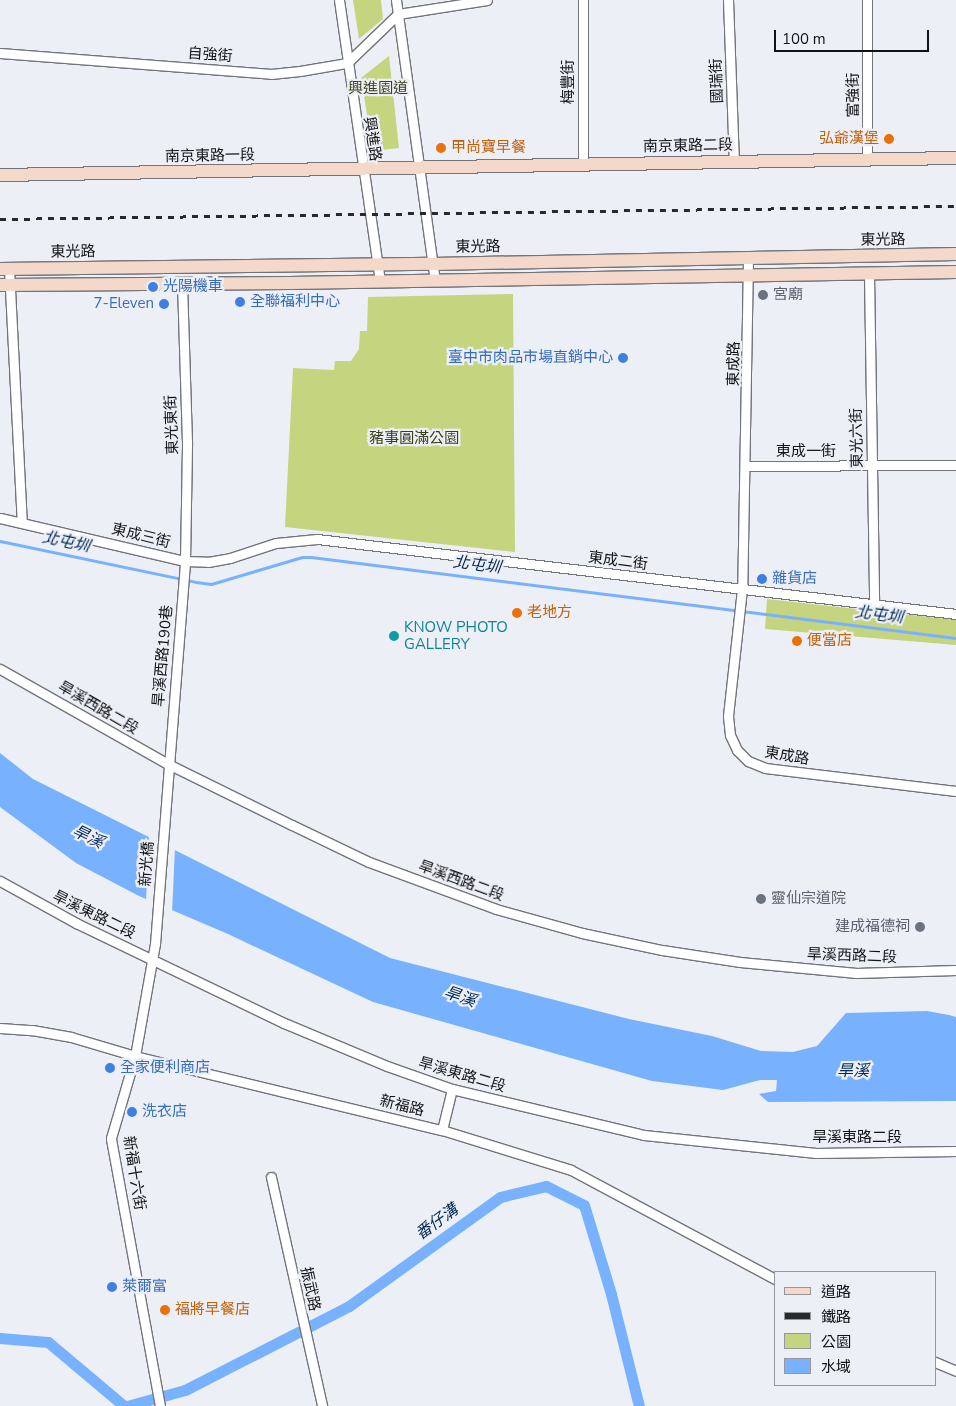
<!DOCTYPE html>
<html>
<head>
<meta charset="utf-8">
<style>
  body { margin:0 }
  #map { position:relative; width:956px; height:1406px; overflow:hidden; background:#edeff7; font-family:"Nunito Sans","Noto Sans TC",sans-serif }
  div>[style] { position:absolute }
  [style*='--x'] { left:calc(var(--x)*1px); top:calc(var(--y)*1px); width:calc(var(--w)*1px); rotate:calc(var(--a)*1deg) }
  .green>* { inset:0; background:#c5d47f }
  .water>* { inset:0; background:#78b2fe }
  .pier>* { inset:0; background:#edeff7 }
  .stream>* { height:3px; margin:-1.5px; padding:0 1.5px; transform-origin:1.5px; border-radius:1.5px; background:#78b2fe }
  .canal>* { height:11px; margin:-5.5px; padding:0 5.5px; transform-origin:5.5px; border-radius:5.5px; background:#78b2fe }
  .roads { filter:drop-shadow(1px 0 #73747b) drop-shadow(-1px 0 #73747b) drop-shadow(0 1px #73747b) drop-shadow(0 -1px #73747b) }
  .street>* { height:9px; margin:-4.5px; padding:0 4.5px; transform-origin:4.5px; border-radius:4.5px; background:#fff }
  .secondary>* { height:12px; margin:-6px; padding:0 6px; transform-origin:6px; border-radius:6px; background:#f4d9ca }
  .rail>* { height:3px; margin-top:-1.5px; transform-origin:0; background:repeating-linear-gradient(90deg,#28292c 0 6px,transparent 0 12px) }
  .dots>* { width:14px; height:14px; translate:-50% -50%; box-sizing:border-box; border:2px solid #edeff7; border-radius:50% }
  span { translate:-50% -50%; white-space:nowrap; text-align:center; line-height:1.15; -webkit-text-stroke:4.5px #edeff7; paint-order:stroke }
  .street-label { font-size:15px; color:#111215 }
  .park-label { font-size:15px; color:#3a4017 }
  .food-label { font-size:15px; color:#c56008 }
  .right { translate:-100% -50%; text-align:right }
  .left { translate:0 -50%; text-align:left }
  .shop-label { font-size:15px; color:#366cbe }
  .worship-label { font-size:15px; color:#5b616d }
  .culture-label { font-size:15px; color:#0d838f }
  .water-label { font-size:16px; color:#002855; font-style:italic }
  .legend { position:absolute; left:774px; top:1271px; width:162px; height:115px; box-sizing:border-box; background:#edeff7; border:1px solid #95979d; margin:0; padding:6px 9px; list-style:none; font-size:15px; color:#111215 }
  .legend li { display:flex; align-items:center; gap:10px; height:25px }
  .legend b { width:25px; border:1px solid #95979d }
  .scale { position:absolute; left:774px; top:30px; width:155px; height:22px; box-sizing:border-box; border:2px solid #111215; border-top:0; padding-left:6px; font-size:15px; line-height:18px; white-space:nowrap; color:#111215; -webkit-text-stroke:4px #edeff7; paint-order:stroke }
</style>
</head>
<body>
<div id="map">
  <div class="green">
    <i style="clip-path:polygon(353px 0,381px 0,383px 19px,359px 39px)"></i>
    <i style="clip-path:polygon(389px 56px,399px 148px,373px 151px,361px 78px)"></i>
    <i style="clip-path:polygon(513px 294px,515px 552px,285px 527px,293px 368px,334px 370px,335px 361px,351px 361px,359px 349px,360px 331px,367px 331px,368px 297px)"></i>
    <i style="clip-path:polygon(767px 599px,956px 620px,956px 645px,765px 629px)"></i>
  </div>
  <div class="water">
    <i style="clip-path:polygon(0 753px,33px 779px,390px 958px,629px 1019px,712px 1036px,761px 1051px,793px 1052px,817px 1046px,846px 1013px,927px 1011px,949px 1015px,956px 1017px,956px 1101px,768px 1102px,759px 1094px,776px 1091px,777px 1080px,760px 1080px,723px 1090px,652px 1081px,373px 1002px,228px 934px,139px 896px,76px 863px,0 807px)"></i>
  </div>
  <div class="pier">
    <i style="clip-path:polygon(149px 835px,175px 848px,172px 913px,146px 902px)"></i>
  </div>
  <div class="stream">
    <i style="--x:0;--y:541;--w:200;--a:11.8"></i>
    <i style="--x:196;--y:582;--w:15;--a:8"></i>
    <i style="--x:211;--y:584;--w:95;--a:-16.5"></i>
    <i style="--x:302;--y:557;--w:9;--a:0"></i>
    <i style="--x:311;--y:557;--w:650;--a:7.16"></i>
  </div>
  <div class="canal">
    <i style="--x:0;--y:1338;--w:48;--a:4.8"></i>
    <i style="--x:48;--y:1342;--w:99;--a:40.1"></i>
    <i style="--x:127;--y:1406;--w:60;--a:-15.4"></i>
    <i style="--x:185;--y:1390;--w:184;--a:-27.1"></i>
    <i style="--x:349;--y:1306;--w:186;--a:-35.8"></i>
    <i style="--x:500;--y:1197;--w:47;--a:-13.4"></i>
    <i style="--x:546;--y:1186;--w:42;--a:26.6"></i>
    <i style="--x:584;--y:1205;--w:93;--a:73.1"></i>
    <i style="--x:611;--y:1294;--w:115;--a:76"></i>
  </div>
  <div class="roads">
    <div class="street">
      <i style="--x:339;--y:0;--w:284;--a:81.7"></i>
      <i style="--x:396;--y:0;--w:283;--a:82.1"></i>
      <i style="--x:728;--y:0;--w:161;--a:87.9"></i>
      <i style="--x:867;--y:0;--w:159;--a:90"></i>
      <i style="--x:0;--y:53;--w:272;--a:4.4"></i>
      <i style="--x:271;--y:74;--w:29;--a:-6"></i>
      <i style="--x:300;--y:71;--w:48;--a:-9.7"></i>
      <i style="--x:347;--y:63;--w:71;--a:-43.9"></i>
      <i style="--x:398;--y:14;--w:90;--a:-8.9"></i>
      <i style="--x:583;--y:163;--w:163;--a:-90"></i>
      <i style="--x:748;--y:259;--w:330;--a:91"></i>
      <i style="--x:742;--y:589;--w:128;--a:96.3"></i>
      <i style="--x:728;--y:716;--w:19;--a:84"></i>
      <i style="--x:730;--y:735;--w:17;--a:65"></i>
      <i style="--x:737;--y:750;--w:16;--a:45"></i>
      <i style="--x:748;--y:761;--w:18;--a:22"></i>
      <i style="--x:765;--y:768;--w:192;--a:6.9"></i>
      <i style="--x:9;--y:269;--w:253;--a:87.1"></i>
      <i style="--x:869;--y:274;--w:328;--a:89.1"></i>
      <i style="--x:745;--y:466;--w:211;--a:-0.3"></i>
      <i style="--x:0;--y:518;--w:190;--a:13.1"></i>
      <i style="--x:185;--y:561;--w:23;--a:2"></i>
      <i style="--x:208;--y:562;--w:22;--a:-10"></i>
      <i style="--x:230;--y:558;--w:48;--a:-18.1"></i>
      <i style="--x:276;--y:543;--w:41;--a:-5.6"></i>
      <i style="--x:317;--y:539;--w:643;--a:6.69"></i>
      <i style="--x:0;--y:669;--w:193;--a:29.5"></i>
      <i style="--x:168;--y:764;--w:138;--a:26.2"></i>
      <i style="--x:292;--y:825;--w:85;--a:25.7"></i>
      <i style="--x:369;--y:862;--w:135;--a:20.3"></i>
      <i style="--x:496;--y:909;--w:89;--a:15.6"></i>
      <i style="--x:582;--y:933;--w:82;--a:12"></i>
      <i style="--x:662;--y:950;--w:79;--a:8.7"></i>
      <i style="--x:740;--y:962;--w:117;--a:5.4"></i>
      <i style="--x:856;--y:973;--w:100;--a:-1.7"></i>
      <i style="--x:0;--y:881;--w:87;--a:28.9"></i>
      <i style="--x:76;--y:923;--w:231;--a:25.7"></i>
      <i style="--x:284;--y:1023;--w:112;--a:22.7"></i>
      <i style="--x:387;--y:1066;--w:69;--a:19.5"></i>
      <i style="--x:452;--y:1089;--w:197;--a:13.5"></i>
      <i style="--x:644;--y:1135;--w:173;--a:6"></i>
      <i style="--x:816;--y:1153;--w:140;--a:-0.8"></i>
      <i style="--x:0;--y:1028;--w:32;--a:4"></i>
      <i style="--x:32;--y:1030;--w:40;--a:10"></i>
      <i style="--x:71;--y:1037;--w:67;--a:16.5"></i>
      <i style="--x:135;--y:1056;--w:316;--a:13.6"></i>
      <i style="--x:442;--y:1130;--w:135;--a:17.2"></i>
      <i style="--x:571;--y:1170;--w:231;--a:28.1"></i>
      <i style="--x:442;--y:1130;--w:42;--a:-76.3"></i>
      <i style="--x:271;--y:1177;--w:235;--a:77.4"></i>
      <i style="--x:935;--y:1362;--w:23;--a:23"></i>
      <i style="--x:160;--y:1406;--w:272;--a:-100.4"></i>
      <i style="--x:111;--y:1138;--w:85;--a:-73.7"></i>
      <i style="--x:135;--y:1056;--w:114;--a:-79.9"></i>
      <i style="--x:155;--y:944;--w:384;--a:-85.5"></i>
      <i style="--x:185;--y:561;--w:119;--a:-89"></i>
      <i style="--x:187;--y:442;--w:158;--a:-91.8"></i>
    </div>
    <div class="secondary">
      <i style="--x:0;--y:175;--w:956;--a:-1.02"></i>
      <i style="--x:0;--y:269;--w:433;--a:-0.7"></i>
      <i style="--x:433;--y:264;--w:523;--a:-1.1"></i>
      <i style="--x:0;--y:285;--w:290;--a:-0.4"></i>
      <i style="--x:290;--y:283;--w:666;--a:-0.95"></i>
    </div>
  </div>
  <div class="rail">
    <i style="--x:0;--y:219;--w:956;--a:-0.78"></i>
  </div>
  <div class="dots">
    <i style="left:889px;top:139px;background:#e8710a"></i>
    <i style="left:441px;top:148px;background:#e8710a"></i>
    <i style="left:153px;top:287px;background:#3f7fe0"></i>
    <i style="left:763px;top:295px;background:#6b7280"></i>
    <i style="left:240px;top:302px;background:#3f7fe0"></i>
    <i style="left:164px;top:304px;background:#3f7fe0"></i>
    <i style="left:623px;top:358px;background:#3f7fe0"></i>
    <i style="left:762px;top:579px;background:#3f7fe0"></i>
    <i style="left:517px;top:613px;background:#e8710a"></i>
    <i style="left:394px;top:636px;background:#0f9aa8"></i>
    <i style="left:797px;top:641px;background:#e8710a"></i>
    <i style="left:761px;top:899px;background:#6b7280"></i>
    <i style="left:920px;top:927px;background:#6b7280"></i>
    <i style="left:110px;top:1068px;background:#3f7fe0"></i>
    <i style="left:132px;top:1112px;background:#3f7fe0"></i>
    <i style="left:112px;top:1287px;background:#3f7fe0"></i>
    <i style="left:165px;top:1310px;background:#e8710a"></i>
  </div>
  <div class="street-label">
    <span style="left:210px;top:55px;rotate:4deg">自強街</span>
    <span style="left:717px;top:81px;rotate:-92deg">國瑞街</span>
    <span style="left:569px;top:82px;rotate:-90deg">梅豐街</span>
    <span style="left:854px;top:95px;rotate:-90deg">富強街</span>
    <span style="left:372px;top:139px;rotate:81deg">興進路</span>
    <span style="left:688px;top:146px;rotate:-1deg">南京東路二段</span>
    <span style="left:210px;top:156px;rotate:-1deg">南京東路一段</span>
    <span style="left:883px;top:240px;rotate:-1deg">東光路</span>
    <span style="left:478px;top:247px;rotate:-1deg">東光路</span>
    <span style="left:73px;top:252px;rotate:-1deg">東光路</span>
    <span style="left:734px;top:364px;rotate:-89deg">東成路</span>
    <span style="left:172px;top:425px;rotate:-92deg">東光東街</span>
    <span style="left:857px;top:438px;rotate:-91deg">東光六街</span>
    <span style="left:806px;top:452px">東成一街</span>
    <span style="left:141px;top:536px;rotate:14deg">東成三街</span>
    <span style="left:618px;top:561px;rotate:7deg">東成二街</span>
    <span style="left:163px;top:656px;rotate:-85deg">旱溪西路190巷</span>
    <span style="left:98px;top:708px;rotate:30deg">旱溪西路二段</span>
    <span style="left:787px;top:756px;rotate:10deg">東成路</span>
    <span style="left:147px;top:864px;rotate:-86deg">新光橋</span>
    <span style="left:461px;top:881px;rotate:20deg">旱溪西路二段</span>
    <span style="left:94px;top:915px;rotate:26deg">旱溪東路二段</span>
    <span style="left:852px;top:956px;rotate:2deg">旱溪西路二段</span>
    <span style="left:462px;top:1075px;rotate:16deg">旱溪東路二段</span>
    <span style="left:402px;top:1106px;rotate:14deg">新福路</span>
    <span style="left:857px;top:1138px">旱溪東路二段</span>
    <span style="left:134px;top:1173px;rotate:81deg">新福十六街</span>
    <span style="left:310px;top:1289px;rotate:78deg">振武路</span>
  </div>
  <div class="park-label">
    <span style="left:378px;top:89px">興進園道</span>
    <span style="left:414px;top:439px">豬事圓滿公園</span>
  </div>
  <div class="food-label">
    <span class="right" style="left:879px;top:139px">弘爺漢堡</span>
    <span class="left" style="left:451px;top:148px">甲尚寶早餐</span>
    <span class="left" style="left:527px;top:613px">老地方</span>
    <span class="left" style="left:807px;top:641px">便當店</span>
    <span class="left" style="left:175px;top:1310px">福將早餐店</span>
  </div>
  <div class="shop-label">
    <span class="left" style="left:163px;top:287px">光陽機車</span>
    <span class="left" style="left:250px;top:302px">全聯福利中心</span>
    <span class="right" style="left:154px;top:304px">7-Eleven</span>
    <span class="right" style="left:613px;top:358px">臺中市肉品市場直銷中心</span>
    <span class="left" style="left:772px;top:579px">雜貨店</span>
    <span class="left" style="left:120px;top:1068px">全家便利商店</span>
    <span class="left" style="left:142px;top:1112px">洗衣店</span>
    <span class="left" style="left:122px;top:1287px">萊爾富</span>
  </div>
  <div class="worship-label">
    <span class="left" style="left:773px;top:295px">宮廟</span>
    <span class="left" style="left:771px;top:899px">靈仙宗道院</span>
    <span class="right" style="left:910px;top:927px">建成福德祠</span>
  </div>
  <div class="culture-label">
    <span class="left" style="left:404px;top:636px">KNOW PHOTO<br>GALLERY</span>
  </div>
  <div class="water-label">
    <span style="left:66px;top:542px;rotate:12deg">北屯圳</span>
    <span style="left:477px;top:565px;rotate:7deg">北屯圳</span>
    <span style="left:879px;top:615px;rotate:7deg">北屯圳</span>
    <span style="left:88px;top:837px;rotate:26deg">旱溪</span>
    <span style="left:460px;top:997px;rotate:19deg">旱溪</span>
    <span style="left:853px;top:1071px">旱溪</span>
    <span style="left:437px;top:1222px;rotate:-36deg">番仔溝</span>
  </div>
  <ul class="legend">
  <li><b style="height:6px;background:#f4d9ca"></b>道路</li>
  <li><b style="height:6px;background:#28292c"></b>鐵路</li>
  <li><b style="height:14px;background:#c5d47f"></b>公園</li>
  <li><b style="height:14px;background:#78b2fe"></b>水域</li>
  </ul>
  <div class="scale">100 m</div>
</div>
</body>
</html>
